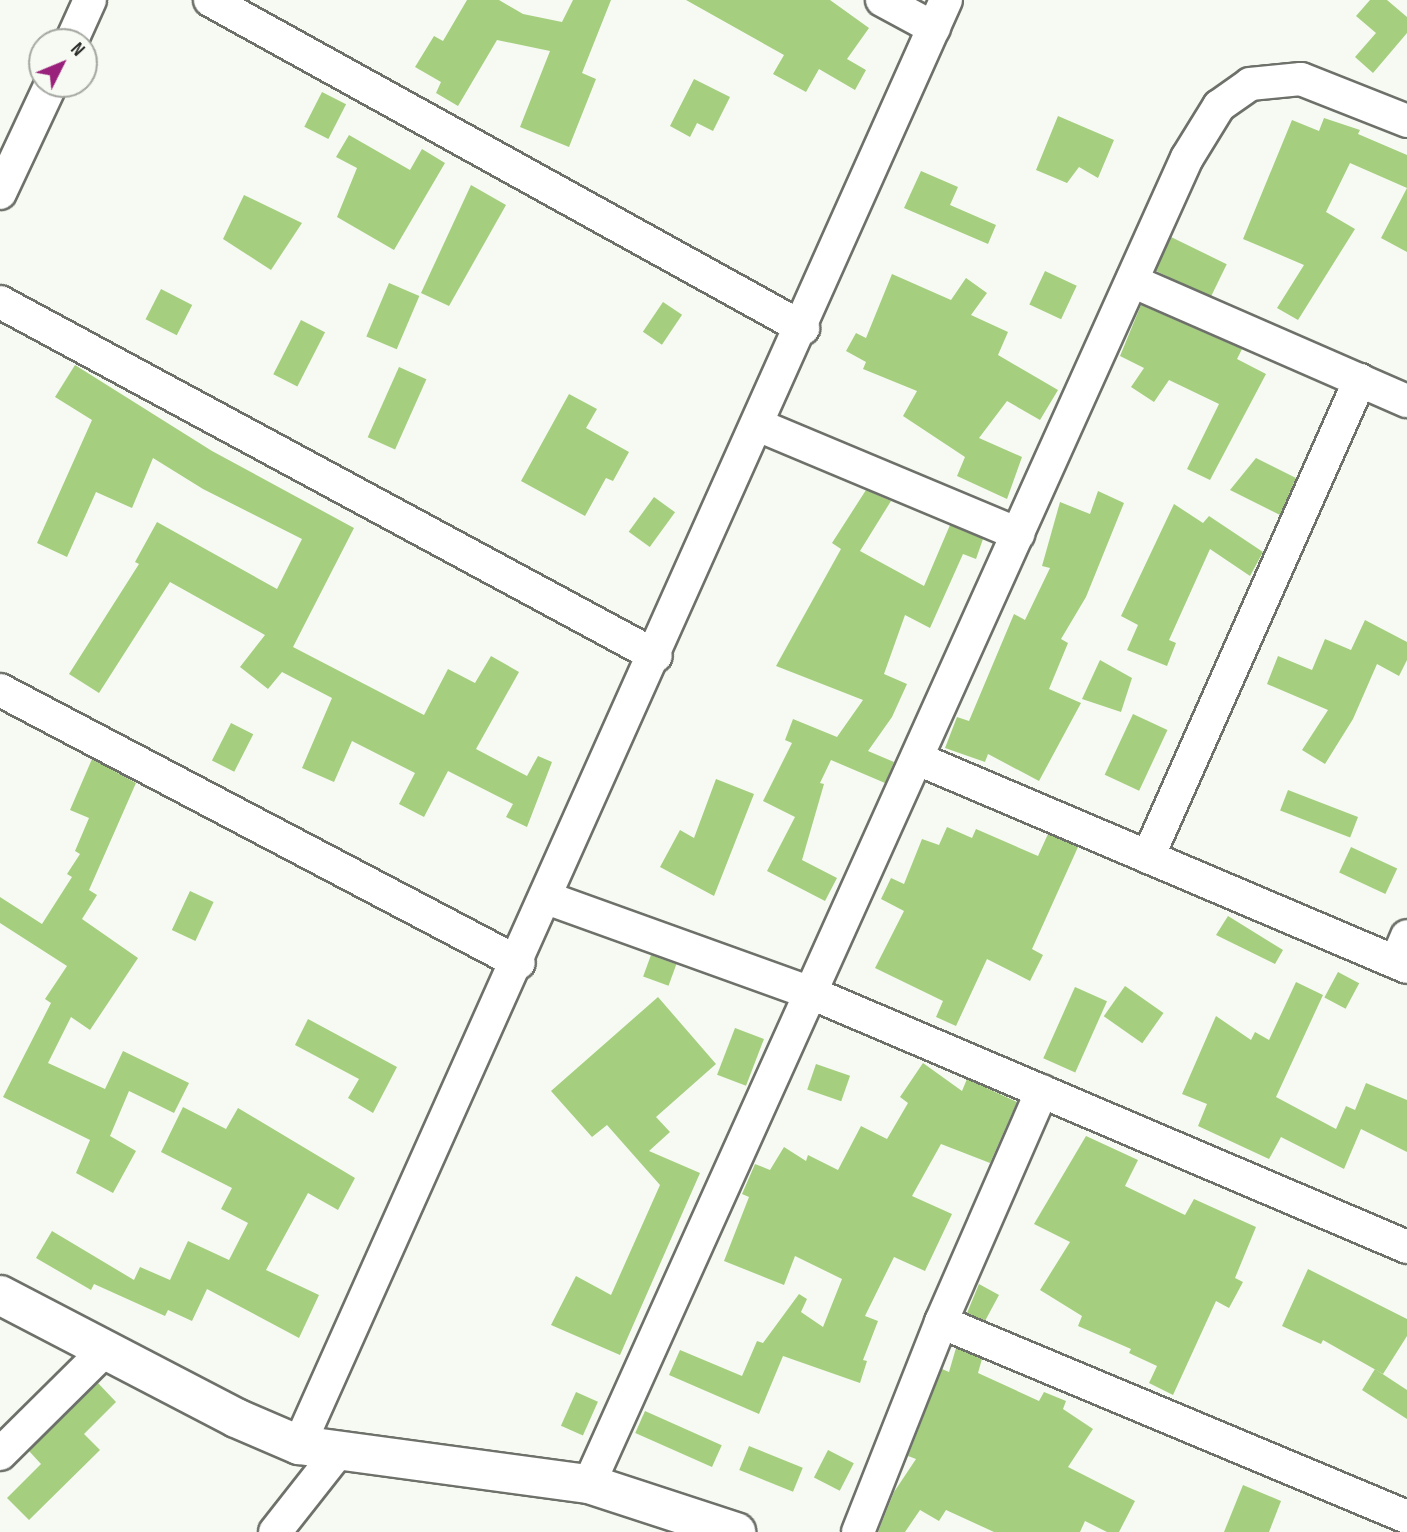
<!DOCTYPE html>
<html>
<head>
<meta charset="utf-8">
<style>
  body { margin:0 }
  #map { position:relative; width:1407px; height:1532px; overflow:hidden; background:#f6faf2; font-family:"Sofia Sans Condensed",sans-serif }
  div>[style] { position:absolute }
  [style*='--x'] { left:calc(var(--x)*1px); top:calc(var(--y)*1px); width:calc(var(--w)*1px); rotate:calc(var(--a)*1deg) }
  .building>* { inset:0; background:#a5cf7f; transform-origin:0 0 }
  .roads { filter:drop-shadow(2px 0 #6d716a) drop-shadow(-2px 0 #6d716a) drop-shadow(0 2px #6d716a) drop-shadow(0 -2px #6d716a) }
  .street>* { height:32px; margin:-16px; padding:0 16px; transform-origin:16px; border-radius:16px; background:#fff }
  .secondary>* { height:38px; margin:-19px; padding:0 19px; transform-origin:19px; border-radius:19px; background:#fff }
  span { translate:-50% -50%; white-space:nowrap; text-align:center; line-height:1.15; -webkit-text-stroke:5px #f6faf2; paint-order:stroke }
  .north { position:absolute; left:28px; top:28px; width:70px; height:70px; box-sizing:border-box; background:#f6faf2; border:2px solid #a5a8a2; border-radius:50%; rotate:47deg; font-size:19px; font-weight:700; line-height:28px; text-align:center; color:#2c2d2b }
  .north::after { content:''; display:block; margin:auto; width:24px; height:32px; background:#99217b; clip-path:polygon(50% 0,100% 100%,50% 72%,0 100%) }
</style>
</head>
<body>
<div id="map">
  <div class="building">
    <i style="clip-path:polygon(467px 0,499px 0,523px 14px,562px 22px,573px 0,611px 0,582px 73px,596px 79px,569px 147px,520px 127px,550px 51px,497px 40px,458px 106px,436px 93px,441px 82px,415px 67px,434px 36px,443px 41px)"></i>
    <i style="clip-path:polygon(686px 0,830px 0,869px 28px,847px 59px,866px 70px,855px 90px,819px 69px,806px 92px,773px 74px,784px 55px)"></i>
    <i style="clip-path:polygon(1370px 0,1387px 0,1407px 17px,1407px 33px,1373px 73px,1355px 57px,1376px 33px,1356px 16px)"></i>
    <i style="clip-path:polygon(694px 79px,730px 97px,713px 131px,697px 123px,690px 137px,670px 126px)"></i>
    <i style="left:322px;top:92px;width:27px;height:39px;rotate:27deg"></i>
    <i style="clip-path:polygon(1058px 116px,1114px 140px,1098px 178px,1079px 167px,1067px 183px,1036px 170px)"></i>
    <i style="clip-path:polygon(1324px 118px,1360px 130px,1358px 134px,1407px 155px,1407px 252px,1381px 238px,1407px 188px,1350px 163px,1326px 212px,1355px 229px,1298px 320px,1277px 308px,1304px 265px,1243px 239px,1292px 120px,1319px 131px)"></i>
    <i style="clip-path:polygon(349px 135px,410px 170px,422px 149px,445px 163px,394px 250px,337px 217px,357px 168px,336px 157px)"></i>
    <i style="clip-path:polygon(921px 171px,958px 187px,950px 205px,996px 225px,988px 244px,904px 208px)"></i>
    <i style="clip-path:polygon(471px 185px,506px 205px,449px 306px,421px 293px)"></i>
    <i style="clip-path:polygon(244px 195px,302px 223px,271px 270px,223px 239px)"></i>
    <i style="left:1171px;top:237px;width:62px;height:37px;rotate:26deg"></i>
    <i style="left:1045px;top:271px;width:35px;height:37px;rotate:25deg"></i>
    <i style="clip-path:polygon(892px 274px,951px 300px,966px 278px,987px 293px,971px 315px,1008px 332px,998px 355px,1058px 390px,1040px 420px,1007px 401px,979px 438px,1022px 457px,1007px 499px,957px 476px,965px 457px,903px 416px,917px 391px,863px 369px,866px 362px,846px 351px,856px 333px,866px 338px)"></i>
    <i style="left:389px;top:283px;width:33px;height:58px;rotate:23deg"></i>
    <i style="left:161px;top:289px;width:35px;height:34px;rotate:27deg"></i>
    <i style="left:663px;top:302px;width:23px;height:36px;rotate:34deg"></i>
    <i style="clip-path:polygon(1141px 305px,1242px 349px,1237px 359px,1266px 374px,1210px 480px,1187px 469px,1219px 404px,1169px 380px,1154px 402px,1131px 387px,1144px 368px,1120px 356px)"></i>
    <i style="left:301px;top:320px;width:27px;height:61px;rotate:27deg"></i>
    <i style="clip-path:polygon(75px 365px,212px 451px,354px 528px,293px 647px,424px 715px,448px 669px,475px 683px,491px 656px,519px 672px,476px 749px,527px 776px,538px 756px,552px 762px,527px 827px,506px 817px,513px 804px,448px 771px,424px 817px,399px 804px,415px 773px,352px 741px,334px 782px,302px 768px,332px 698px,282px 672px,268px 689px,240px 667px,265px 635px,170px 582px,99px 693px,69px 674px,139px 564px,135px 562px,157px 522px,277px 589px,302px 539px,203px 489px,153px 458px,132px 508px,96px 492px,67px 557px,37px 543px,92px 420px,55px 397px)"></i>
    <i style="left:399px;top:367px;width:30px;height:77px;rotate:24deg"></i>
    <i style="clip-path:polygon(569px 394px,597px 409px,586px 428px,629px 452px,613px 481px,606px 478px,585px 516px,521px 481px)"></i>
    <i style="clip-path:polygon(1256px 458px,1296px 478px,1280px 515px,1230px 490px)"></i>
    <i style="clip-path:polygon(866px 490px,891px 501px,860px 551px,924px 586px,950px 525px,983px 539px,976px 559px,963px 554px,930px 628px,905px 615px,884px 674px,907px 684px,892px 717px,868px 751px,894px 762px,885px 783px,831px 760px,820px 783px,824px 784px,802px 860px,837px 878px,825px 901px,767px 871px,795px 817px,763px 801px,792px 743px,785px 740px,793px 719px,837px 737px,863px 700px,776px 666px,841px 549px,832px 543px)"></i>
    <i style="clip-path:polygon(1098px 491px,1124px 503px,1086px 597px,1061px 639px,1068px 643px,1049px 689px,1081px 703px,1039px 781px,988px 754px,985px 762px,945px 748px,957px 717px,969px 721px,1014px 614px,1025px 620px,1050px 568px,1042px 566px,1060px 502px,1090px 514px)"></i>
    <i style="left:654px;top:497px;width:26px;height:43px;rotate:36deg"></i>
    <i style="clip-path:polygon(1174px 504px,1203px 523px,1209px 516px,1263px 552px,1250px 576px,1210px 549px,1169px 640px,1176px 643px,1167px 666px,1127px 650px,1138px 625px,1121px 616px)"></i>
    <i style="clip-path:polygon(1365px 620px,1407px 642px,1407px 660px,1399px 676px,1377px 664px,1353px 719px,1325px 764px,1302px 750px,1328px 710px,1267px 684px,1278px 656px,1312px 670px,1325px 639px,1351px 650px)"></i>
    <i style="clip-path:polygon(1100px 660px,1132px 678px,1121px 712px,1082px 699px)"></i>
    <i style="left:1133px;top:714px;width:38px;height:67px;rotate:25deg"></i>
    <i style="left:231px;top:723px;width:25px;height:42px;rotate:27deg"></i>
    <i style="clip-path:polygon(92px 759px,136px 783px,89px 890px,97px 895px,82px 919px,138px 958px,90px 1030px,71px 1017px,48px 1063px,105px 1089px,123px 1051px,189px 1083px,174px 1113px,129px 1091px,110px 1136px,136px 1151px,113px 1193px,76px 1173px,90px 1140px,3px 1097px,51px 1003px,45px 999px,67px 966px,0 923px,0 897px,42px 924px,72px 877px,67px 874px,80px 854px,75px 851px,89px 818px,70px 810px)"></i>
    <i style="clip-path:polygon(716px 779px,754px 794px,714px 896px,660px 867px,680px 830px,694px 838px)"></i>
    <i style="left:1288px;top:790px;width:75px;height:22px;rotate:21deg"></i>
    <i style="clip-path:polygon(947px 827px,972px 838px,976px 829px,1038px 856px,1048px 834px,1078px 847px,1032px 949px,1043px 955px,1030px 981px,987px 959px,956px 1026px,936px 1017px,943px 1001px,875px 968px,904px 911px,881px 899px,891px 878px,904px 884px,922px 839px,939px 845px)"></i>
    <i style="left:1351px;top:847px;width:51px;height:28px;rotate:25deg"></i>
    <i style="left:190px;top:891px;width:26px;height:43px;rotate:25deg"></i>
    <i style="clip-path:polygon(1228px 916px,1283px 950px,1275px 964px,1216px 935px)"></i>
    <i style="left:651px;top:955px;width:27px;height:23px;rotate:20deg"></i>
    <i style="left:1338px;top:972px;width:24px;height:29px;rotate:28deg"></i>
    <i style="clip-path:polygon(1296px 982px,1323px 995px,1276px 1097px,1336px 1129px,1346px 1106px,1355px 1110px,1366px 1083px,1407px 1100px,1407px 1152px,1361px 1129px,1344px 1169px,1281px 1137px,1269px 1159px,1198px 1126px,1207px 1104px,1182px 1094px,1216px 1016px,1251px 1040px,1255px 1032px,1269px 1040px)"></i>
    <i style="left:1125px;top:986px;width:47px;height:37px;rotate:35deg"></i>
    <i style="left:1075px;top:987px;width:35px;height:78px;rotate:24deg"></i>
    <i style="clip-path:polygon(658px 997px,716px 1064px,656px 1117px,670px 1132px,649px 1151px,700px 1173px,620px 1355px,551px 1325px,576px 1276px,611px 1295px,660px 1185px,607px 1125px,592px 1137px,551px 1091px)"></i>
    <i style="clip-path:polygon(308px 1019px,397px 1067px,373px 1113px,348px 1098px,359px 1079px,295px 1045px)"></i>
    <i style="left:735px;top:1028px;width:31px;height:50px;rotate:21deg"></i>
    <i style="clip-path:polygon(923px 1063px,962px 1091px,967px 1079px,1017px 1102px,990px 1163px,941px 1144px,912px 1196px,952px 1214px,925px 1271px,894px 1257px,865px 1316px,878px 1321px,863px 1360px,867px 1361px,860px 1383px,783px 1356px,759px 1414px,669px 1375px,680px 1350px,742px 1376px,757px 1341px,763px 1343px,799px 1294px,807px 1299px,801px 1312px,823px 1327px,842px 1279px,795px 1256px,784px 1285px,724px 1261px,749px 1197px,742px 1194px,755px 1164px,770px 1170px,784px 1147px,806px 1161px,808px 1155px,838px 1170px,861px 1126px,887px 1139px,908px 1103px,900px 1097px)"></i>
    <i style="left:816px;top:1064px;width:36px;height:27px;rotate:19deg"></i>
    <i style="clip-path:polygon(183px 1107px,226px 1129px,238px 1108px,355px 1178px,338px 1210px,308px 1193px,266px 1270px,319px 1295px,299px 1338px,207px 1289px,192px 1321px,168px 1310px,165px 1316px,94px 1284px,91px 1290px,36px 1258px,52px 1231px,134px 1280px,140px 1267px,170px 1280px,188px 1241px,229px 1260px,248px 1223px,221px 1209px,232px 1188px,161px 1152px)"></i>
    <i style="clip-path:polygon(1086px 1136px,1138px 1160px,1125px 1186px,1185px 1215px,1194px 1199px,1256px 1227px,1235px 1278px,1243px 1282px,1229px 1308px,1216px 1301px,1173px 1395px,1149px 1383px,1157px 1366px,1129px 1353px,1131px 1349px,1078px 1326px,1082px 1316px,1040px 1290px,1070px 1242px,1034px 1224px)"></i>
    <i style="clip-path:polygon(1308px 1269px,1407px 1319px,1407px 1336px,1383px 1374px,1323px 1340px,1321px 1344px,1282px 1326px)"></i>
    <i style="clip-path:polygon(979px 1284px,999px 1295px,985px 1321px,967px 1313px)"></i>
    <i style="clip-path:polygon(956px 1348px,982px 1359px,978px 1373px,1039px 1401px,1044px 1392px,1066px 1401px,1063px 1409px,1093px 1429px,1068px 1467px,1135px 1501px,1119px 1532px,1107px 1532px,1085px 1521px,1080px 1532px,994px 1532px,946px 1510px,939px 1521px,920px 1510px,905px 1532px,878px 1532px,894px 1492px,916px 1459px,908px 1456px,942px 1369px,949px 1372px)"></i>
    <i style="clip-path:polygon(1375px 1369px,1407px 1390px,1407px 1419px,1362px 1390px)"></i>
    <i style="clip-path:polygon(98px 1383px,116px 1402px,84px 1434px,100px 1450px,29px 1520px,7px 1498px,41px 1464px,29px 1451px)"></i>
    <i style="left:576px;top:1392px;width:24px;height:37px;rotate:24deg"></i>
    <i style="left:645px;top:1411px;width:84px;height:24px;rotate:24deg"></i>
    <i style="left:749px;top:1446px;width:58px;height:26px;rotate:22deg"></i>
    <i style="left:828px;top:1450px;width:29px;height:31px;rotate:27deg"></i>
    <i style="clip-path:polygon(1243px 1485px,1281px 1501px,1269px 1532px,1224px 1532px)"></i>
  </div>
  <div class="roads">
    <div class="street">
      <i style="--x:210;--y:0;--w:678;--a:28.95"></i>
      <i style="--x:882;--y:0;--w:59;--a:28.3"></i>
      <i style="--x:71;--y:42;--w:46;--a:-65.7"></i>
      <i style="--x:0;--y:193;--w:120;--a:-64.9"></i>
      <i style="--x:1132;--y:281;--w:300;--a:23.6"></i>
      <i style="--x:0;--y:302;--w:745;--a:28.35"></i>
      <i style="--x:760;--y:426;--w:280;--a:22.7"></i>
      <i style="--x:0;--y:690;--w:586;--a:27.74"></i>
      <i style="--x:918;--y:759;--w:531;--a:23.04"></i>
      <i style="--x:1148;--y:857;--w:522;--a:-66.04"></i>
      <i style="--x:547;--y:898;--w:281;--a:19.8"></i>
      <i style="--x:811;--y:993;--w:648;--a:23.08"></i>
      <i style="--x:1396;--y:962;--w:28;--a:-67"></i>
      <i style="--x:941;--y:1322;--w:505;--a:22.71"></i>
      <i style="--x:299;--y:1445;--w:1583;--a:-65.88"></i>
      <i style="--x:0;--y:1454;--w:148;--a:-44.7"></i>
      <i style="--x:589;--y:1484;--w:1455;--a:-65.73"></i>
      <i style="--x:1187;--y:158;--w:61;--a:-58.4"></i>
      <i style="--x:1219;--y:106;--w:38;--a:-35"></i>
      <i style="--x:1250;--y:84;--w:51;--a:-5.6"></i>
      <i style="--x:1301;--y:79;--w:114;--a:21.6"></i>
      <i style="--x:275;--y:1532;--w:102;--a:-51.8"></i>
      <i style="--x:858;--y:1532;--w:226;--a:-68.4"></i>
      <i style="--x:941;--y:1322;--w:252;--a:-66.4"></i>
    </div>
    <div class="secondary">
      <i style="--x:0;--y:1295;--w:266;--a:27.5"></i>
      <i style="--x:236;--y:1418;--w:69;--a:23.2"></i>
      <i style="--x:299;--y:1445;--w:293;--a:7.7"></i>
      <i style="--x:589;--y:1484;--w:155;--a:18.1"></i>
    </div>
  </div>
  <div class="north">N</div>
</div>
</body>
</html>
